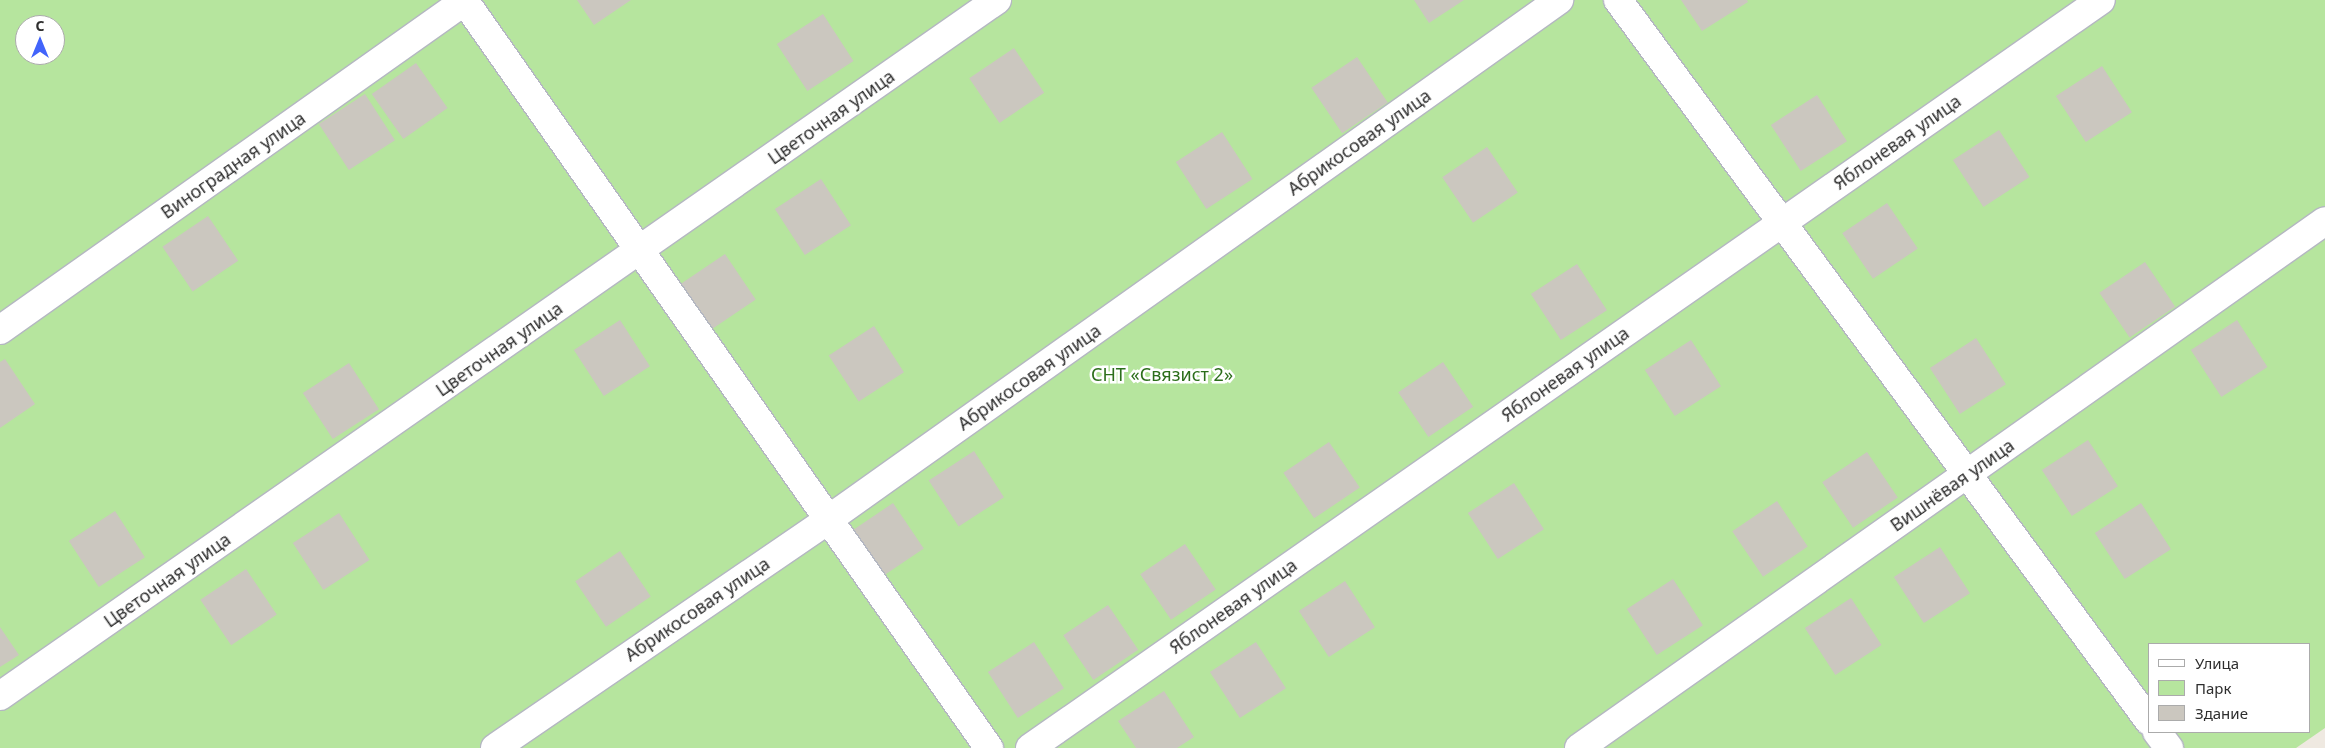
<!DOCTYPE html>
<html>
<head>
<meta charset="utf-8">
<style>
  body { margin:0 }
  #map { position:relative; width:2325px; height:748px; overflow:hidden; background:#efe9e1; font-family:"Noto Sans",sans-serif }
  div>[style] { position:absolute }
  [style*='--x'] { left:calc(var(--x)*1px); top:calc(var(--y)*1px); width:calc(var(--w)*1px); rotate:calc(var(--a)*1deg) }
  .green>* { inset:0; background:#b6e59e }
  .building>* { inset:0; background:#cbc7bf; transform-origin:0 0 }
  .roads { filter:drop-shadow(1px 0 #b4b7c1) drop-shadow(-1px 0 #b4b7c1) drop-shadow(0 1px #b4b7c1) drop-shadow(0 -1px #b4b7c1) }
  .minor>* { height:28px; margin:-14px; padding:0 14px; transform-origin:14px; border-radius:14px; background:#fff }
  span { translate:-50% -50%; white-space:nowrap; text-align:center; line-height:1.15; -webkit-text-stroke:5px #fff; paint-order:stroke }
  .street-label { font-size:18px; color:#2e2e2e }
  .park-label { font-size:18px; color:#2c6e1b }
  .legend { position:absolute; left:2148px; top:643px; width:162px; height:90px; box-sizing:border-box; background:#fff; border:1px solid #ababab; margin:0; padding:6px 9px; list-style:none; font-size:15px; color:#2e2e2e }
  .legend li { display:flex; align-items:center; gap:10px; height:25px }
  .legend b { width:25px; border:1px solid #ababab }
  .north { position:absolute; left:15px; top:15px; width:50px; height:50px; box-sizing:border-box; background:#fff; border:1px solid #ababab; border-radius:50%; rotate:0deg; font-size:14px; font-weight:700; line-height:20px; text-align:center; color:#2e2e2e }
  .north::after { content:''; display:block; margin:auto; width:18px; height:22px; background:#4264fb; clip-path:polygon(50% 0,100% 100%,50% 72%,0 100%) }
</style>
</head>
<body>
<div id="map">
  <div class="green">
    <i style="clip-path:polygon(evenodd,0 0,2325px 0,2325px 728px,2296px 748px,0 748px,0 0,25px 25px,55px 25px,55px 55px,25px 55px,25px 25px,0 0,2149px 644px,2309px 644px,2309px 732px,2149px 732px,2149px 644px)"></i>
  </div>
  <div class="building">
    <i style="clip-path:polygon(577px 0,631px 0,594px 25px)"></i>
    <i style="clip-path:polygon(1414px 0,1464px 0,1429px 23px)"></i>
    <i style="clip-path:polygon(1681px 0,1747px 0,1748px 2px,1702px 31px)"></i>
    <i style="left:823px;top:14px;width:56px;height:55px;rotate:57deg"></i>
    <i style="left:1014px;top:48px;width:54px;height:54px;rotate:56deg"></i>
    <i style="left:1357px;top:57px;width:55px;height:55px;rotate:56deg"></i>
    <i style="left:416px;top:63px;width:55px;height:54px;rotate:55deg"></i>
    <i style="left:2102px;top:66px;width:55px;height:55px;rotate:57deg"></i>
    <i style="left:365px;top:94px;width:55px;height:55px;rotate:57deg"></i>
    <i style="left:1817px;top:95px;width:55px;height:55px;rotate:57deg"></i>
    <i style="left:1999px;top:130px;width:56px;height:55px;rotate:57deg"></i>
    <i style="left:1222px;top:132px;width:56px;height:55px;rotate:57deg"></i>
    <i style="left:1487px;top:147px;width:55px;height:54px;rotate:56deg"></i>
    <i style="left:821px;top:179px;width:55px;height:55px;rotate:57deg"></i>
    <i style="left:1887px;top:203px;width:55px;height:54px;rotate:56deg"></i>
    <i style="left:208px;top:216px;width:54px;height:55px;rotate:56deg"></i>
    <i style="left:725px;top:254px;width:55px;height:54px;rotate:56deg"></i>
    <i style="left:2145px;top:262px;width:54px;height:55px;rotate:56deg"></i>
    <i style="left:1577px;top:264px;width:55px;height:55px;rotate:57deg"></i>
    <i style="left:620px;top:320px;width:55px;height:55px;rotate:57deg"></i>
    <i style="left:2237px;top:320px;width:56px;height:55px;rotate:57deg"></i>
    <i style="left:874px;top:326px;width:55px;height:54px;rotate:57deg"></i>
    <i style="left:1976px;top:338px;width:55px;height:55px;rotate:57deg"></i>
    <i style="left:1691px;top:340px;width:55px;height:55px;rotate:57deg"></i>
    <i style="clip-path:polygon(5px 359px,35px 404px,0 428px,0 362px)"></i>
    <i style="left:1443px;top:362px;width:54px;height:54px;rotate:56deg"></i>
    <i style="left:349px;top:363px;width:55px;height:55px;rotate:57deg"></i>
    <i style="left:2088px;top:440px;width:55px;height:55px;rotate:57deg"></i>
    <i style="left:1329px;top:442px;width:55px;height:55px;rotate:56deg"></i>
    <i style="left:974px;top:451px;width:55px;height:54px;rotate:57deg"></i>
    <i style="left:1867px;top:452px;width:55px;height:54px;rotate:56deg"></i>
    <i style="left:1514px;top:483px;width:55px;height:55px;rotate:57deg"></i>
    <i style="left:1777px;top:501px;width:55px;height:54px;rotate:56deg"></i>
    <i style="left:893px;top:503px;width:55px;height:54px;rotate:56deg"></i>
    <i style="left:2141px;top:503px;width:55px;height:55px;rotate:57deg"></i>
    <i style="left:115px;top:511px;width:55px;height:55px;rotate:57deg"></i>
    <i style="left:339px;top:513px;width:56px;height:55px;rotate:57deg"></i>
    <i style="left:1185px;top:544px;width:55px;height:54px;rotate:56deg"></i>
    <i style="left:1940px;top:547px;width:55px;height:55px;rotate:57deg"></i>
    <i style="left:620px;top:551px;width:55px;height:54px;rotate:56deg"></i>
    <i style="left:246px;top:569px;width:55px;height:55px;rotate:56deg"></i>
    <i style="left:1673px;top:579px;width:55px;height:55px;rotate:57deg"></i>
    <i style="left:1345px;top:581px;width:55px;height:55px;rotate:57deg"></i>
    <i style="left:1851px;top:598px;width:56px;height:55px;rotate:57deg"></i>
    <i style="left:1108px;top:605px;width:54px;height:54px;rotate:56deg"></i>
    <i style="clip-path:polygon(0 627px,19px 655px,0 667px)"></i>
    <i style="left:1034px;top:642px;width:55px;height:55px;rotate:57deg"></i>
    <i style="left:1256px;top:642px;width:55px;height:55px;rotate:57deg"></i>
    <i style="clip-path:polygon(1164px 691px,1194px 737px,1177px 748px,1136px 748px,1118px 721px)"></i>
  </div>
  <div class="roads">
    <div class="minor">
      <i style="--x:464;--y:0;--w:914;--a:54.94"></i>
      <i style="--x:1618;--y:0;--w:895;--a:53.63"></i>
      <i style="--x:0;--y:330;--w:571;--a:-35.3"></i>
      <i style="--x:0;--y:696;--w:1216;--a:-34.92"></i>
      <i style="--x:2157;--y:732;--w:20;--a:53"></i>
      <i style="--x:495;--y:748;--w:405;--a:-34.4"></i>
      <i style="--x:829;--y:519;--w:896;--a:-35.41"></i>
      <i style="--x:1030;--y:748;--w:1306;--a:-34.93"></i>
      <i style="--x:1579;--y:748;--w:913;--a:-35.24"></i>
    </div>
  </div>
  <div class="street-label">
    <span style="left:831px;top:117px;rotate:-35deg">Цветочная улица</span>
    <span style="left:1359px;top:142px;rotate:-35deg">Абрикосовая улица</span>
    <span style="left:1897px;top:142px;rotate:-35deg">Яблоневая улица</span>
    <span style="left:233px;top:165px;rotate:-35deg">Виноградная улица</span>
    <span style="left:499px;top:349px;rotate:-35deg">Цветочная улица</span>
    <span style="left:1565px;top:374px;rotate:-35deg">Яблоневая улица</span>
    <span style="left:1029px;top:377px;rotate:-35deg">Абрикосовая улица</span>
    <span style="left:1952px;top:485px;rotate:-35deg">Вишнёвая улица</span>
    <span style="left:167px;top:580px;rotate:-35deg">Цветочная улица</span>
    <span style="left:1233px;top:606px;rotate:-35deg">Яблоневая улица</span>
    <span style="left:697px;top:609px;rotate:-34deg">Абрикосовая улица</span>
  </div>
  <div class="park-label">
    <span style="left:1162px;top:374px">СНТ «Связист 2»</span>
  </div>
  <ul class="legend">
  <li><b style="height:6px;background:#fff"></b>Улица</li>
  <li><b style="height:14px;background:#b6e59e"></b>Парк</li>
  <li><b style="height:14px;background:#cbc7bf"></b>Здание</li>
  </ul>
  <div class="north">С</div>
</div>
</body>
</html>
